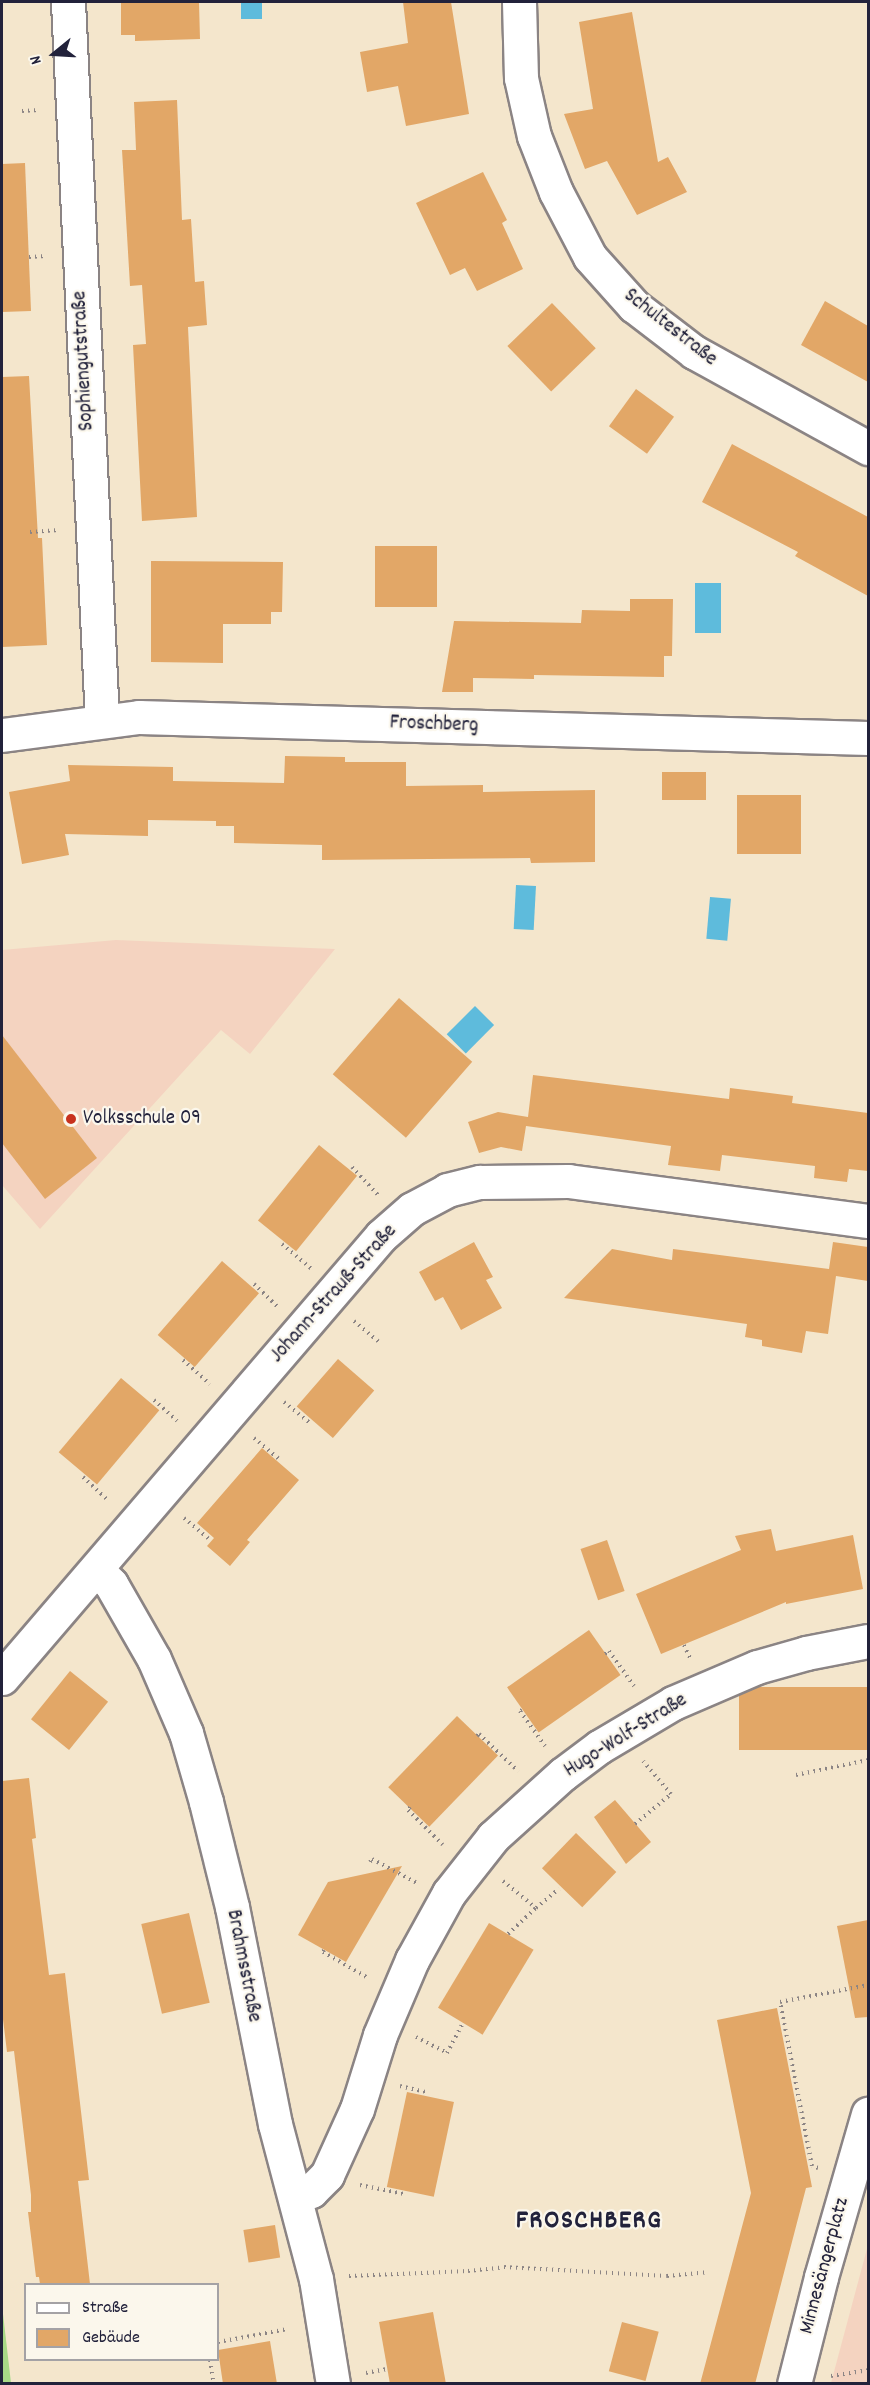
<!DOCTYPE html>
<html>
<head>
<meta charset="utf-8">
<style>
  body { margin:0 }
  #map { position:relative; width:870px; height:2385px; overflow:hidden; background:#f4e6cc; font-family:Dekko,sans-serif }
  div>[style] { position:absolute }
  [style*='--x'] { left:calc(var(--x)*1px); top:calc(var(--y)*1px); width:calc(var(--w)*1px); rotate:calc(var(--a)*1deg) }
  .built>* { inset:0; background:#f4d3c0 }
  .green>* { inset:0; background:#a8d987 }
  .water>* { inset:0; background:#5ebbdc; transform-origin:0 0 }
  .building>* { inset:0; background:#e2a767; transform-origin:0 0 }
  .path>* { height:4px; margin-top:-2px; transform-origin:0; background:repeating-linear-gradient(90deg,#8b8484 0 1.5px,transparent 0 6px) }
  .roads { filter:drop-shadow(2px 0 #8b8484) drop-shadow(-2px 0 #8b8484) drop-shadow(0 2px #8b8484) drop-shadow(0 -2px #8b8484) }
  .minor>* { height:33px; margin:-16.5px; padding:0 16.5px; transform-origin:16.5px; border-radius:16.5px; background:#fff }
  .dots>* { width:16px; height:16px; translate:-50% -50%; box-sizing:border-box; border:3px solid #fbf7ec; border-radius:50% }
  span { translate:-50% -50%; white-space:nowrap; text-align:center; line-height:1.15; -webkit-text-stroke:4.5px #fbf7ec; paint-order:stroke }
  .street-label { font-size:21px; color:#22223b }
  .poi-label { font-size:21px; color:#22223b }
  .left { translate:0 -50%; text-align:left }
  .district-label { font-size:27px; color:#22223b; font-weight:700; letter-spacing:1.5px }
  .frame { position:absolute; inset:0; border:3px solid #22223b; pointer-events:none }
  .legend { position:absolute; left:24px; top:2283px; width:195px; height:78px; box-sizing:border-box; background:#fbf7ec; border:2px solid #a4a2a5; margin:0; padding:8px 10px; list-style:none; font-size:18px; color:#22223b }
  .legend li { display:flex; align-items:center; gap:12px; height:30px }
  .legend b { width:30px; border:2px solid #a4a2a5 }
  .north { position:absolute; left:24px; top:24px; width:60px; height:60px; -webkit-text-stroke:4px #fbf7ec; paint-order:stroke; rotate:252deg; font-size:16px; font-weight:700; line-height:24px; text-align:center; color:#22223b }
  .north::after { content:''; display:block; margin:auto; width:21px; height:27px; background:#22223b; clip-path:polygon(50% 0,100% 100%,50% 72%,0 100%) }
</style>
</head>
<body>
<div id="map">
  <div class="built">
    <i style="clip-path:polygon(116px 940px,335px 949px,250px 1054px,221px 1030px,40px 1229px,2px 1185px,2px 950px)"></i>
    <i style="clip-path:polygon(868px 2245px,868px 2383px,831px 2383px)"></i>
  </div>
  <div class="green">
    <i style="clip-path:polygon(3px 2314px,11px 2383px,2px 2383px)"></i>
  </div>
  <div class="water">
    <i style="left:241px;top:2px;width:21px;height:17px"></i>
    <i style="left:695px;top:583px;width:26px;height:50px"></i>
    <i style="left:516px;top:885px;width:20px;height:44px;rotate:3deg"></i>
    <i style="left:710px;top:897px;width:21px;height:42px;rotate:5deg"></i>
    <i style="left:475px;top:1006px;width:27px;height:40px;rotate:45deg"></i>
  </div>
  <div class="building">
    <i style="clip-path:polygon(121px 2px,199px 2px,200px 39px,135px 41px,135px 35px,121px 35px)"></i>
    <i style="clip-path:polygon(403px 2px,451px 2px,469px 114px,406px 126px,398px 86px,367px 92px,360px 52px,408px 43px)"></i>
    <i style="clip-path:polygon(632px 12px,658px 162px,668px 157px,687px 192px,637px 215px,607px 161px,585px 169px,564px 114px,593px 109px,579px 22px)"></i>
    <i style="clip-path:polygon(177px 100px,182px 220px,191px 219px,195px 282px,204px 281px,207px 325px,188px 327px,197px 517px,142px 521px,133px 345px,146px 344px,142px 285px,130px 286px,122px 150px,136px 150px,134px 102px)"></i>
    <i style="clip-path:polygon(25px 163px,31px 311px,2px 312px,2px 164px)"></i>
    <i style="clip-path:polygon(483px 172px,507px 220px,502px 223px,523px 269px,477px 291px,465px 268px,450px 275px,416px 203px)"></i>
    <i style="clip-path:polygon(825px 301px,868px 326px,868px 382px,801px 345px)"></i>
    <i style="left:552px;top:303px;width:63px;height:62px;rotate:46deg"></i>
    <i style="clip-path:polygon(29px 376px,38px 538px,42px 538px,47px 645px,2px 647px,2px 377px)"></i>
    <i style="left:636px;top:389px;width:47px;height:46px;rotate:36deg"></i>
    <i style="clip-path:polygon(732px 444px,868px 517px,868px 596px,795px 556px,798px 552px,702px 502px)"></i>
    <i style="left:375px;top:546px;width:62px;height:61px"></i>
    <i style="clip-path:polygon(151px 561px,283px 562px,282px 612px,271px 612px,271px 624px,223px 624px,223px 663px,151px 662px)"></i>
    <i style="clip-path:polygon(630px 599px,673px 599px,672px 656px,664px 656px,664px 677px,534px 675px,534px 679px,473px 678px,473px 692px,442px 692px,454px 621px,581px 623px,582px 610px,630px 611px)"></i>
    <i style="clip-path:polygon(285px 756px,345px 757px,345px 762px,406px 762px,406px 786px,483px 785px,483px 792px,595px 790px,595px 862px,531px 863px,530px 858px,322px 860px,322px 845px,234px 843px,234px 826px,216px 826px,216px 821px,148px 820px,148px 836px,65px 834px,69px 855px,22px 864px,9px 792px,70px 781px,68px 765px,173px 767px,173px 781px,284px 783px)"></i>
    <i style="left:662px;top:772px;width:44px;height:28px"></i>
    <i style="left:737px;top:795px;width:64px;height:59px"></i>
    <i style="left:399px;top:998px;width:97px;height:101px;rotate:41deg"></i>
    <i style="clip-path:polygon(2px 1035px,97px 1158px,45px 1199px,2px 1143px)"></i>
    <i style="clip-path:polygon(533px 1075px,729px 1099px,730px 1088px,793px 1096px,792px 1103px,868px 1113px,868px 1171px,849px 1169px,847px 1182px,814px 1178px,815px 1166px,722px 1155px,720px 1171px,686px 1167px,668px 1165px,671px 1146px,526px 1126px,522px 1151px,501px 1147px,479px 1153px,468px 1122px,498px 1112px,528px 1117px)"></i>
    <i style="left:319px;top:1145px;width:49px;height:97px;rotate:39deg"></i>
    <i style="clip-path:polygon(474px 1242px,493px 1277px,486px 1280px,502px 1308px,461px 1330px,443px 1297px,435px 1301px,419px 1272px)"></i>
    <i style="clip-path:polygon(833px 1242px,868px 1247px,868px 1281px,836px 1276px,828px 1334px,806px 1331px,802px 1353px,762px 1346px,762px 1340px,745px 1337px,747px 1324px,564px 1298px,612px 1249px,672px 1260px,673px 1249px,829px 1269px)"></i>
    <i style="left:222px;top:1261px;width:49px;height:98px;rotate:41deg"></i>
    <i style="left:338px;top:1359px;width:48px;height:63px;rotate:41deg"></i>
    <i style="left:121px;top:1378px;width:50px;height:97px;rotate:40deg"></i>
    <i style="clip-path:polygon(262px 1448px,299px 1480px,247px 1540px,250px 1542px,230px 1566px,207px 1546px,214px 1538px,197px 1523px)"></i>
    <i style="clip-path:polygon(771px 1529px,776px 1551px,853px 1535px,863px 1589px,786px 1604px,786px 1602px,661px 1654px,636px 1594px,741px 1550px,735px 1536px)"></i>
    <i style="left:607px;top:1540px;width:54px;height:28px;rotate:71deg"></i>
    <i style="left:589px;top:1630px;width:55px;height:100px;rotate:55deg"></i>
    <i style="left:70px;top:1671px;width:49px;height:62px;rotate:39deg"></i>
    <i style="left:868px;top:1687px;width:63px;height:129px;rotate:90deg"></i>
    <i style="left:457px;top:1716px;width:57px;height:99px;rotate:44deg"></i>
    <i style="clip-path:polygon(29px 1778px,36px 1838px,32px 1839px,49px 1975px,65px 1973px,73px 2043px,89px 2180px,78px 2181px,90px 2284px,40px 2284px,39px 2277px,36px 2277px,28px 2212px,31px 2212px,31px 2195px,14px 2051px,7px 2052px,2px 2011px,2px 1781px)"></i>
    <i style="clip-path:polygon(615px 1800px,651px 1842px,626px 1864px,594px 1817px)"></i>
    <i style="left:576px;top:1833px;width:56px;height:49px;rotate:44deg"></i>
    <i style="clip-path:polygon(402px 1866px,346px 1962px,298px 1935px,328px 1882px)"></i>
    <i style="left:189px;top:1913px;width:92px;height:49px;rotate:77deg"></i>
    <i style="clip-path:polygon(868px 1920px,868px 2017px,855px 2018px,837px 1926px)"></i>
    <i style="left:489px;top:1923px;width:52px;height:99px;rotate:31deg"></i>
    <i style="clip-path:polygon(777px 2008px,812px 2187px,806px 2188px,755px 2384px,700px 2384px,751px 2193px,717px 2020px)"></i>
    <i style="left:407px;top:2092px;width:48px;height:97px;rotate:12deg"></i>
    <i style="left:275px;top:2225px;width:33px;height:32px;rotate:81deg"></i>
    <i style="clip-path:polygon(433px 2312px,446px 2384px,390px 2384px,379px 2322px)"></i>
    <i style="left:622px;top:2322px;width:38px;height:51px;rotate:15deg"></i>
    <i style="clip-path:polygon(270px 2341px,277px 2384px,223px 2384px,218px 2350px)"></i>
  </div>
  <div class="path">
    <i style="--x:22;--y:111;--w:17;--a:-3"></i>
    <i style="--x:29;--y:257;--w:17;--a:-3"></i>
    <i style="--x:30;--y:532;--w:29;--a:-4"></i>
    <i style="--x:352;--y:1167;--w:38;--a:47"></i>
    <i style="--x:282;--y:1244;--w:38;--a:40"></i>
    <i style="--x:254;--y:1284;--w:32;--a:44"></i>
    <i style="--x:354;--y:1321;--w:33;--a:40"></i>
    <i style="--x:183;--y:1360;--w:36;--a:42"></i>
    <i style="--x:154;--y:1400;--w:31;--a:42"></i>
    <i style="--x:284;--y:1402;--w:33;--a:39"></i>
    <i style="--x:254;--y:1438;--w:34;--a:40"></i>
    <i style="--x:83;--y:1477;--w:35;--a:43"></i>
    <i style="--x:184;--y:1518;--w:35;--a:40"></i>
    <i style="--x:684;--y:1645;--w:14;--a:65"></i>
    <i style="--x:605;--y:1654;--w:5;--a:-37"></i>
    <i style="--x:609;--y:1651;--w:43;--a:54.5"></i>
    <i style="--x:522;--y:1710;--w:2;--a:153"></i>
    <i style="--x:520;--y:1711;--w:43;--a:54.5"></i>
    <i style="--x:477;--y:1736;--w:3;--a:-45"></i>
    <i style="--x:479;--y:1734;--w:54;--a:43.5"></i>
    <i style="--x:796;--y:1775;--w:74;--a:-11.8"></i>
    <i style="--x:410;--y:1807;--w:4;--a:124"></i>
    <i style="--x:408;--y:1810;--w:49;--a:45"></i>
    <i style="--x:635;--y:1824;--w:47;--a:-39.8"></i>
    <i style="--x:671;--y:1794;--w:43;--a:-130.3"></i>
    <i style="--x:370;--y:1862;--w:4;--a:-56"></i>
    <i style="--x:372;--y:1859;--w:51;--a:28.1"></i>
    <i style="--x:503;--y:1881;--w:43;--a:39.3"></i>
    <i style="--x:536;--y:1908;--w:30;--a:-40"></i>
    <i style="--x:508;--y:1934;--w:38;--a:-43"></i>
    <i style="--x:324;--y:1950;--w:2;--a:117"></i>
    <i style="--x:323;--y:1952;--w:52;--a:30"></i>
    <i style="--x:416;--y:2037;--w:35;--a:27"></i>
    <i style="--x:447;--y:2053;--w:34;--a:-62"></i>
    <i style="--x:400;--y:2086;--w:26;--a:13"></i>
    <i style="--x:818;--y:2168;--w:6;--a:-162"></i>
    <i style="--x:812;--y:2166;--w:167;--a:-101"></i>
    <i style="--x:780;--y:2002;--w:90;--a:-10.9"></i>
    <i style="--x:360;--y:2185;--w:45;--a:11.6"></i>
    <i style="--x:349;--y:2276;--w:119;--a:-2.4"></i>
    <i style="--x:468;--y:2271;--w:36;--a:-6"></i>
    <i style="--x:504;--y:2267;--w:163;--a:3.2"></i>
    <i style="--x:667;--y:2276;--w:42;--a:-5.4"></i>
    <i style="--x:218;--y:2342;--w:71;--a:-10.5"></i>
    <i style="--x:210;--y:2360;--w:24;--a:81"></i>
    <i style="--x:366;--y:2373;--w:21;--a:-11"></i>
    <i style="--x:831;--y:2376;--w:37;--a:-9"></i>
  </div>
  <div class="roads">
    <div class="minor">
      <i style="--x:68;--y:2;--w:720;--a:87.29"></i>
      <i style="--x:519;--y:2;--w:76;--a:88.5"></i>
      <i style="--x:521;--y:78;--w:59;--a:77.4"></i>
      <i style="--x:534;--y:136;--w:60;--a:68.6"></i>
      <i style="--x:556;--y:192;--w:73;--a:62.4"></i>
      <i style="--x:590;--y:257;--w:66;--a:48.1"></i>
      <i style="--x:634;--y:306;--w:76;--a:37.5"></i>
      <i style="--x:694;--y:352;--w:199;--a:28.9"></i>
      <i style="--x:2;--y:735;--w:138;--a:-7.5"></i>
      <i style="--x:139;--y:717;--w:729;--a:1.65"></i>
      <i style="--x:97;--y:1570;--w:20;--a:45"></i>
      <i style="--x:111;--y:1584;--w:86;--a:60.2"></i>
      <i style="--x:154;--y:1659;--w:81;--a:66.6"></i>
      <i style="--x:186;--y:1733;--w:72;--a:73.8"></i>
      <i style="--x:206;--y:1802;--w:108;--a:76.1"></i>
      <i style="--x:232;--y:1907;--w:221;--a:78.8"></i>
      <i style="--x:275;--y:2124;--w:160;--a:75.2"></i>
      <i style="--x:316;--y:2279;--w:106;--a:80.8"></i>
      <i style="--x:2;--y:1678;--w:582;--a:-49.39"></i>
      <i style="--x:381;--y:1236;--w:41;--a:-41.1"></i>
      <i style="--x:412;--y:1209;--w:40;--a:-28"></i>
      <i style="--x:447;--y:1190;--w:34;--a:-14"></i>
      <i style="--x:480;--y:1182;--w:88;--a:-0.7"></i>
      <i style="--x:568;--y:1181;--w:303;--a:7.6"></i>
      <i style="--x:295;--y:2196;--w:17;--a:-17"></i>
      <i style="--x:311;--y:2191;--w:23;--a:-45"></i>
      <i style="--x:327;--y:2175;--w:72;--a:-65.6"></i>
      <i style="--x:357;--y:2109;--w:77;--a:-72.7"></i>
      <i style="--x:380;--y:2035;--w:82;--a:-66.9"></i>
      <i style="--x:412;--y:1960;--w:77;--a:-61.1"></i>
      <i style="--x:449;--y:1893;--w:71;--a:-51.8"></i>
      <i style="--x:493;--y:1837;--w:94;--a:-42"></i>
      <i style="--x:563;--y:1774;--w:45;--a:-36.9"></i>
      <i style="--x:599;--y:1747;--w:86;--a:-30.7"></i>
      <i style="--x:673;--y:1703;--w:91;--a:-23.2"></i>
      <i style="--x:757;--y:1667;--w:51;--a:-15.9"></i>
      <i style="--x:806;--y:1653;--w:63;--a:-11"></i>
      <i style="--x:794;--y:2384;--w:110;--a:-75.8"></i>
      <i style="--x:821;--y:2277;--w:170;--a:-73.9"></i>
    </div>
  </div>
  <div class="dots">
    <i style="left:71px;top:1119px;background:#c8321e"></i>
  </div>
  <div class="street-label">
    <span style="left:670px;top:328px;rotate:38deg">Schultestraße</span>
    <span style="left:84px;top:361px;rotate:-93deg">Sophiengutstraße</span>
    <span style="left:434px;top:725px;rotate:2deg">Froschberg</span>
    <span style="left:334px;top:1294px;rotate:-48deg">Johann-Strauß-Straße</span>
    <span style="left:626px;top:1736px;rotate:-32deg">Hugo-Wolf-Straße</span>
    <span style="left:243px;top:1966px;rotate:79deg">Brahmsstraße</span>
    <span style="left:825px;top:2266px;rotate:-75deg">Minnesängerplatz</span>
  </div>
  <div class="poi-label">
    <span class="left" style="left:83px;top:1119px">Volksschule 09</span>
  </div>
  <div class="district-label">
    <span style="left:589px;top:2222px">FROSCHBERG</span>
  </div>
  <div class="frame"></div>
  <ul class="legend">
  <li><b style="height:8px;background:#fff"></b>Straße</li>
  <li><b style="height:16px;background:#e2a767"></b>Gebäude</li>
  </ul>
  <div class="north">N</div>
</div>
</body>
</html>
